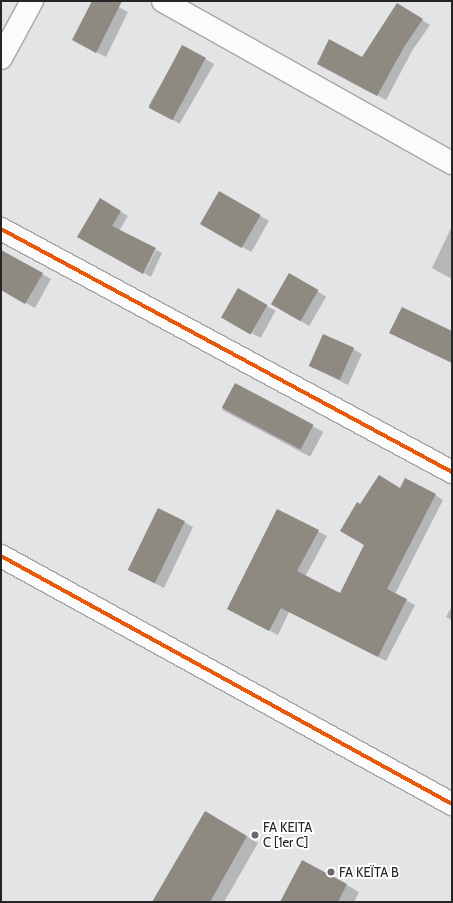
<!DOCTYPE html>
<html>
<head>
<meta charset="utf-8">
<style>
  body { margin:0 }
  #map { position:relative; width:453px; height:903px; overflow:hidden; background:#e3e4e6; font-family:Cabin,sans-serif }
  div>[style] { position:absolute }
  [style*='--x'] { left:calc(var(--x)*1px); top:calc(var(--y)*1px); width:calc(var(--w)*1px); rotate:calc(var(--a)*1deg) }
  .shadow>* { inset:0; background:#0003; transform-origin:0 0 }
  .building>* { inset:0; background:#8f8a81; transform-origin:0 0 }
  .roads { filter:drop-shadow(1px 0 #a6a7a8) drop-shadow(-1px 0 #a6a7a8) drop-shadow(0 1px #a6a7a8) drop-shadow(0 -1px #a6a7a8) }
  .minor>* { height:22px; margin:-11px; padding:0 11px; transform-origin:11px; border-radius:11px; background:#fbfbfb }
  .cycleway>* { height:4px; margin:-2px; padding:0 2px; transform-origin:2px; border-radius:2px; background:#e8590c }
  .dots>* { width:11px; height:11px; translate:-50% -50%; box-sizing:border-box; border:2px solid #fff; border-radius:50% }
  span { translate:-50% -50%; white-space:nowrap; text-align:center; line-height:1.15; -webkit-text-stroke:4px #fff; paint-order:stroke }
  .poi-label { font-size:13px; color:#242526 }
  .left { translate:0 -50%; text-align:left }
  .frame { position:absolute; inset:0; border:2px solid #242526; pointer-events:none }
</style>
</head>
<body>
<div id="map">
  <div class="shadow">
    <i style="clip-path:polygon(93px 1px,107px 1px,128px 12px,106px 57px,82px 45px)"></i>
    <i style="clip-path:polygon(405px 9px,430px 25px,412px 51px,386px 100px,326px 68px,362px 58px)"></i>
    <i style="left:183px;top:46px;width:36px;height:69px;rotate:30deg"></i>
    <i style="left:219px;top:193px;width:57px;height:36px;rotate:29deg"></i>
    <i style="clip-path:polygon(100px 200px,128px 216px,119px 231px,78px 237px)"></i>
    <i style="clip-path:polygon(452px 226px,452px 279px,432px 268px)"></i>
    <i style="clip-path:polygon(156px 250px,162px 253px,151px 277px,144px 273px)"></i>
    <i style="clip-path:polygon(1px 251px,51px 279px,35px 308px,1px 289px)"></i>
    <i style="left:289px;top:275px;width:43px;height:34px;rotate:30deg"></i>
    <i style="left:238px;top:290px;width:43px;height:31px;rotate:29deg"></i>
    <i style="clip-path:polygon(353px 349px,362px 354px,348px 385px,318px 370px)"></i>
    <i style="left:235px;top:385px;width:100px;height:28px;rotate:28deg"></i>
    <i style="clip-path:polygon(401px 489px,435px 495px,443px 500px,395px 594px,415px 605px,386px 661px,289px 612px,278px 635px,236px 613px,278px 510px,327px 536px,305px 577px,340px 595px,365px 545px,360px 505px)"></i>
    <i style="clip-path:polygon(184px 522px,193px 527px,164px 588px,138px 575px)"></i>
    <i style="clip-path:polygon(452px 606px,452px 620px,446px 617px)"></i>
    <i style="clip-path:polygon(205px 812px,258px 843px,224px 902px,154px 902px)"></i>
    <i style="clip-path:polygon(347px 885px,359px 892px,354px 902px,281px 902px)"></i>
  </div>
  <div class="building">
    <i style="clip-path:polygon(92px 1px,122px 1px,96px 53px,72px 40px)"></i>
    <i style="clip-path:polygon(397px 3px,423px 19px,404px 47px,377px 96px,317px 64px,329px 39px,362px 57px)"></i>
    <i style="left:182px;top:45px;width:27px;height:71px;rotate:28deg"></i>
    <i style="left:219px;top:191px;width:48px;height:38px;rotate:30deg"></i>
    <i style="clip-path:polygon(100px 198px,121px 211px,112px 226px,156px 248px,143px 274px,77px 237px)"></i>
    <i style="clip-path:polygon(1px 250px,43px 273px,25px 304px,1px 290px)"></i>
    <i style="left:289px;top:273px;width:34px;height:36px;rotate:30deg"></i>
    <i style="left:238px;top:288px;width:34px;height:34px;rotate:30deg"></i>
    <i style="clip-path:polygon(402px 307px,452px 331px,452px 363px,389px 333px)"></i>
    <i style="left:323px;top:334px;width:34px;height:35px;rotate:24deg"></i>
    <i style="left:235px;top:383px;width:89px;height:28px;rotate:28deg"></i>
    <i style="clip-path:polygon(379px 475px,400px 488px,405px 478px,436px 494px,387px 589px,407px 599px,378px 657px,281px 608px,269px 631px,227px 609px,277px 509px,319px 530px,297px 571px,340px 593px,364px 545px,340px 531px,357px 502px,360px 504px)"></i>
    <i style="left:158px;top:508px;width:30px;height:69px;rotate:26deg"></i>
    <i style="clip-path:polygon(205px 811px,247px 836px,210px 902px,152px 902px)"></i>
    <i style="clip-path:polygon(302px 860px,347px 884px,338px 902px,280px 902px)"></i>
  </div>
  <div class="roads">
    <div class="minor">
      <i style="--x:163;--y:1;--w:331;--a:29.3"></i>
      <i style="--x:1;--y:58;--w:65;--a:-61.5"></i>
      <i style="--x:1;--y:229;--w:512;--a:28.32"></i>
      <i style="--x:1;--y:556;--w:515;--a:28.81"></i>
    </div>
  </div>
  <div class="cycleway">
    <i style="--x:1;--y:229;--w:512;--a:28.32"></i>
    <i style="--x:1;--y:556;--w:515;--a:28.81"></i>
  </div>
  <div class="dots">
    <i style="left:255px;top:835px;background:#676869"></i>
    <i style="left:331px;top:872px;background:#676869"></i>
  </div>
  <div class="poi-label">
    <span class="left" style="left:263px;top:835px">FA KEITA<br>C [1er C]</span>
    <span class="left" style="left:339px;top:872px">FA KEÏTA B</span>
  </div>
  <div class="frame"></div>
</div>
</body>
</html>
